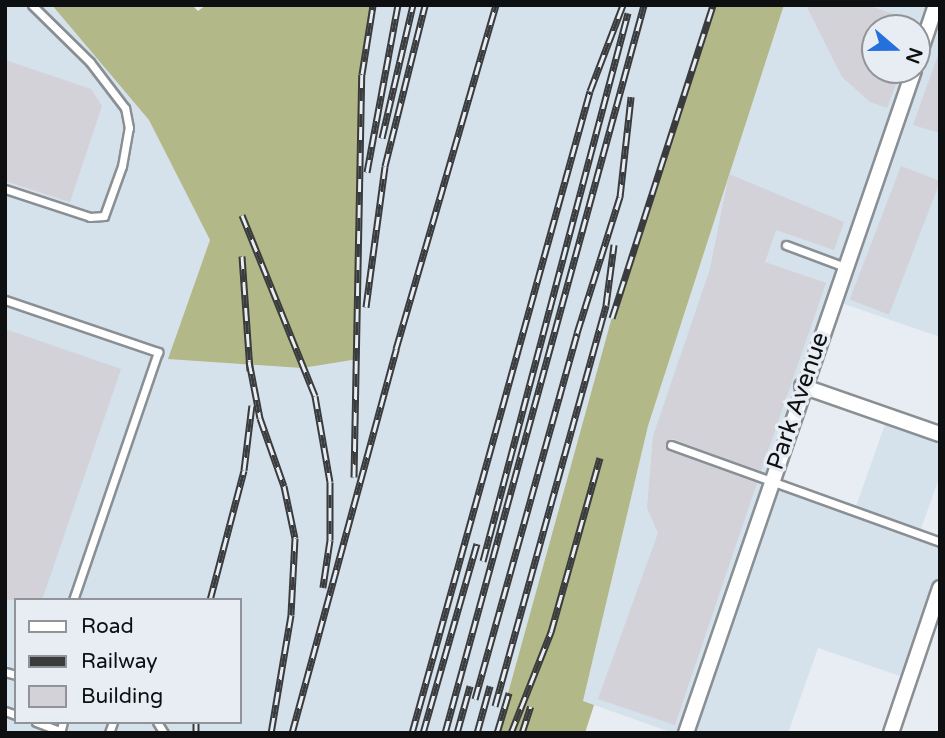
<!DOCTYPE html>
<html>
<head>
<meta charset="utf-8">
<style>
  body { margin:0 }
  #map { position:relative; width:945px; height:738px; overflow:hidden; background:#e7edf2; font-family:"Varela Round",sans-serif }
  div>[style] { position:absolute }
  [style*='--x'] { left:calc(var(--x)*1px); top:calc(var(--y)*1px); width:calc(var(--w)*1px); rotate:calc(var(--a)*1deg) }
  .built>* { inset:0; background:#d5e1eb }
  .forest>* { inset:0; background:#b3b888 }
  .building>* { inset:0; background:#d2d2d8; transform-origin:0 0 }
  .roads { filter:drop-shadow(2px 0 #8a8f93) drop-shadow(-2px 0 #8a8f93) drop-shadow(0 2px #8a8f93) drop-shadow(0 -2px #8a8f93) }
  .lane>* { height:7px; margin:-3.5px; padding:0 3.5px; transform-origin:3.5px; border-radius:3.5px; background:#fff }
  .street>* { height:14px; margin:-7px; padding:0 7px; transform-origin:7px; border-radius:7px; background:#fff }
  .rail>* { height:7px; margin-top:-3.5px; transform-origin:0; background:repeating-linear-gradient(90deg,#e7edf2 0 13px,#393b3d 0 26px); box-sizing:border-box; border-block:2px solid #393b3d }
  span { translate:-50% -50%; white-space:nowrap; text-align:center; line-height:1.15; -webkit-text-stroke:7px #e7edf2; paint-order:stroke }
  .street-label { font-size:24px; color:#0e0f11 }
  .frame { position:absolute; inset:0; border:7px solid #0e0f11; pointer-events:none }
  .legend { position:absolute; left:14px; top:598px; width:228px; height:126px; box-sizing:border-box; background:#e7edf2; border:2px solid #909498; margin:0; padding:9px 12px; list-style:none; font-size:21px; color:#0e0f11 }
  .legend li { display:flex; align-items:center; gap:14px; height:35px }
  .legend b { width:35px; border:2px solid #909498 }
  .north { position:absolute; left:861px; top:14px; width:70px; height:70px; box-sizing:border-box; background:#e7edf2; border:2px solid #909498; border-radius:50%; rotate:110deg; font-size:19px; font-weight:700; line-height:28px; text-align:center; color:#0e0f11 }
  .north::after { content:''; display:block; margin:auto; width:24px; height:32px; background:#2471dc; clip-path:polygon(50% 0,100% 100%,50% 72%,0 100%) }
</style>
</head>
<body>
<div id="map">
  <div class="built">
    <i style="clip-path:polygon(evenodd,5px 5px,107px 5px,358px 293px,362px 74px,373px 5px,713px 5px,620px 288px,497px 733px,5px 733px,5px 5px,16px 600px,240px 600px,240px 722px,16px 722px,16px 600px)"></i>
    <i style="clip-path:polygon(evenodd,784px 5px,940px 5px,940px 337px,833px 300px,771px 482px,854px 512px,888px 416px,940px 434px,940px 476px,919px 534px,940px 542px,940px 588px,909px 679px,818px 648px,788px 733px,673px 733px,583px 701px,648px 426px,784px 5px,875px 28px,917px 28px,917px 70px,875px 70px,875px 28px)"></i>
  </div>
  <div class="forest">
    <i style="clip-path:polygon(52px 5px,192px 5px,198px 11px,206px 5px,373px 5px,362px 74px,358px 359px,302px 368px,168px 359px,210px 240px,149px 120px)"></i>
    <i style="clip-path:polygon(713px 5px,784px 5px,648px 426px,583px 701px,594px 705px,585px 733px,497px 733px,620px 288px)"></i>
  </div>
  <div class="building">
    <i style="clip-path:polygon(806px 5px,867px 5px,920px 23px,918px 28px,875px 28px,875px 70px,901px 70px,887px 108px,870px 102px,842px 77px)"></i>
    <i style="clip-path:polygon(938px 55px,940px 55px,940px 133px,913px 125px)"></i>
    <i style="clip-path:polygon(5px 60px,91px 89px,102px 106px,70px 202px,5px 181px)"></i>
    <i style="left:901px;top:166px;width:42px;height:143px;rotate:21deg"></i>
    <i style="clip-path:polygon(729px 174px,844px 222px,834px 250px,776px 230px,765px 262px,826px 283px,761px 471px,673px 439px,665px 444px,669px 451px,757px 483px,675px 725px,598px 699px,658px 533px,647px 508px,653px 436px,710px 269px)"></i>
    <i style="clip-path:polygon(5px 329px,121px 369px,42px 600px,5px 600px)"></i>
  </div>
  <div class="roads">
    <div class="lane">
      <i style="--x:5;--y:189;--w:89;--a:18.2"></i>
      <i style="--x:90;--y:217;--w:14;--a:-4"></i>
      <i style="--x:104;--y:216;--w:53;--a:-70.2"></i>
      <i style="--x:122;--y:166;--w:39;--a:-80"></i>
      <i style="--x:129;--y:128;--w:20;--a:-101"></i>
      <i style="--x:125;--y:108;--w:58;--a:-127.3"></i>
      <i style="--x:90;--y:62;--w:81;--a:-135.5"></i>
      <i style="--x:786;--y:245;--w:63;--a:20.4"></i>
      <i style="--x:5;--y:300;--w:162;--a:18.8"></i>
      <i style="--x:158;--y:352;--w:262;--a:108.9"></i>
      <i style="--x:671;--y:445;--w:286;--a:19.8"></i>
      <i style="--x:5;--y:672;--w:11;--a:15"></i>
      <i style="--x:5;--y:711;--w:12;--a:20"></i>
      <i style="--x:36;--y:722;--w:26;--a:21"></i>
      <i style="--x:157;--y:722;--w:13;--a:58"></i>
      <i style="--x:60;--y:733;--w:11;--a:-75"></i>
      <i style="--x:109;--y:733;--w:12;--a:-70"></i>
    </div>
    <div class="street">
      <i style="--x:917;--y:61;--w:59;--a:-71.3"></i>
      <i style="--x:802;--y:386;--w:146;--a:19.2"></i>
      <i style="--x:686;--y:733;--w:701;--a:-71.02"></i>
      <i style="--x:891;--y:733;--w:153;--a:-71.3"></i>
    </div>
  </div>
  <div class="rail">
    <i style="--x:382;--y:138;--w:137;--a:-76.9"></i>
    <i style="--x:367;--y:172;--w:170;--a:-79.5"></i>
    <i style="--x:242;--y:215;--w:195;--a:68"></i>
    <i style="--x:315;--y:396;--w:87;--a:80.1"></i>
    <i style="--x:330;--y:482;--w:58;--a:90"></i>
    <i style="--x:330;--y:540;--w:48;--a:98.5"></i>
    <i style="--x:242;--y:256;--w:115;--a:86"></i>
    <i style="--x:366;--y:307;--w:142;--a:-82.3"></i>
    <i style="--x:385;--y:166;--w:166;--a:-76"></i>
    <i style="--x:612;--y:318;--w:329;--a:-72.1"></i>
    <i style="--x:249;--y:361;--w:58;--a:79.1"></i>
    <i style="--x:260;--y:418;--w:72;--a:70.6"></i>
    <i style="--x:284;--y:486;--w:53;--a:78.1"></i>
    <i style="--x:295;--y:538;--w:77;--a:93"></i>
    <i style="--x:291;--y:615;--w:120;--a:99.6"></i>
    <i style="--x:354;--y:477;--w:403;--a:-88.9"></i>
    <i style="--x:362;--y:74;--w:70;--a:-80.9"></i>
    <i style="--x:483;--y:561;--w:567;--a:-75.18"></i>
    <i style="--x:210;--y:600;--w:134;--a:-75.3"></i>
    <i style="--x:244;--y:470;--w:65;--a:-83"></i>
    <i style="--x:475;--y:699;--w:380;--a:-74.4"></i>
    <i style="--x:577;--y:333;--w:143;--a:-72.5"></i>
    <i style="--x:620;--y:197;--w:101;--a:-83.7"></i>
    <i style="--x:495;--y:706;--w:416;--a:-74.5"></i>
    <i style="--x:606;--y:305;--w:61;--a:-82.4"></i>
    <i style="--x:196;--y:722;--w:11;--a:90"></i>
    <i style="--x:292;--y:733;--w:398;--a:-74.8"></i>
    <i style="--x:396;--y:349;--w:358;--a:-73.8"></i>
    <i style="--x:412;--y:733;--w:666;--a:-74.5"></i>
    <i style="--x:590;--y:91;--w:92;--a:-69"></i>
    <i style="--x:423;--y:733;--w:197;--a:-74.1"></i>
    <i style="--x:445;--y:733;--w:755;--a:-74.71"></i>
    <i style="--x:457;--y:733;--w:49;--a:-74.5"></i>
    <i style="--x:477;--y:733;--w:49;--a:-74.5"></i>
    <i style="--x:497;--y:733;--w:42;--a:-73.3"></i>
    <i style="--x:511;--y:733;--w:109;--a:-68.4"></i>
    <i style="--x:551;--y:632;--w:181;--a:-74.3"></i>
    <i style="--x:522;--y:733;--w:28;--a:-72"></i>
  </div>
  <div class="street-label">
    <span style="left:798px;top:401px;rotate:-71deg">Park Avenue</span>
  </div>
  <div class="frame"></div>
  <ul class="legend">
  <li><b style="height:9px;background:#fff"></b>Road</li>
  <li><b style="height:9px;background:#393b3d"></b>Railway</li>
  <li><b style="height:19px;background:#d2d2d8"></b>Building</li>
  </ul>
  <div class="north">N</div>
</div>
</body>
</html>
